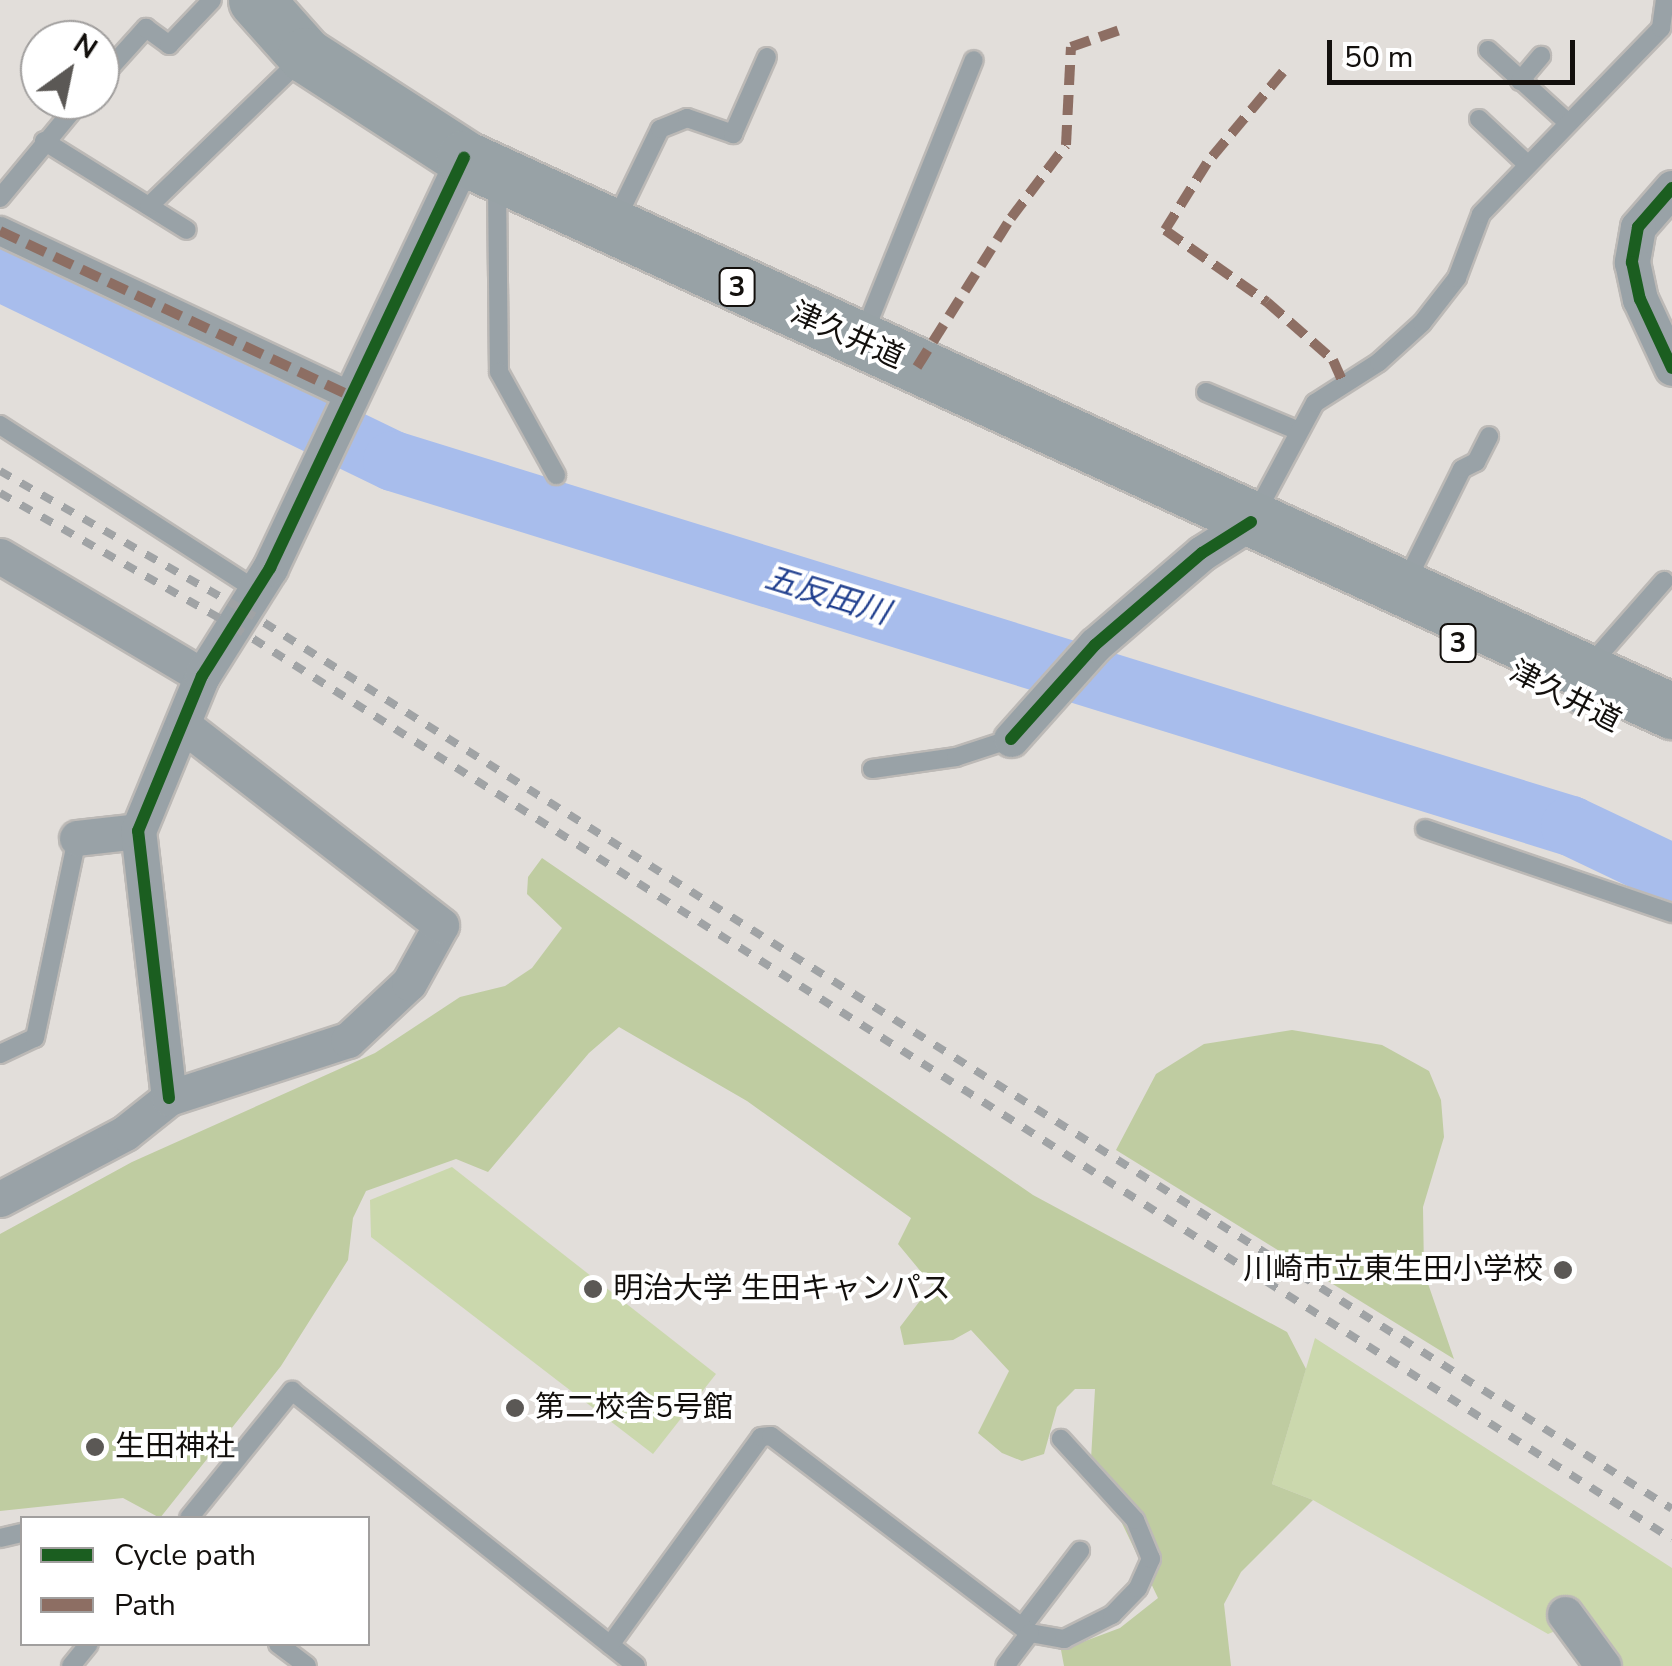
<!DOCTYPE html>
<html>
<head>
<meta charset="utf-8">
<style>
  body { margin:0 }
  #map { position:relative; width:1672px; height:1666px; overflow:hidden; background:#e2deda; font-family:"Nunito Sans","Noto Sans JP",sans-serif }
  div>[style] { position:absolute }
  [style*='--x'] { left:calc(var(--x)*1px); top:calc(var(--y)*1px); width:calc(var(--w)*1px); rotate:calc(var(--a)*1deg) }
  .green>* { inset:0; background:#cbd8ad }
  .forest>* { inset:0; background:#bfcca1 }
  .river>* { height:60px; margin:-30px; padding:0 30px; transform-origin:30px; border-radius:30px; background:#a8bdec }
  .roads { filter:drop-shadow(2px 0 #bcb9b6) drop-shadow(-2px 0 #bcb9b6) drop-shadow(0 2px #bcb9b6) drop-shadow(0 -2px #bcb9b6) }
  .service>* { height:18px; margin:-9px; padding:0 9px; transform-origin:9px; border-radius:9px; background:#99a2a7 }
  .pedestrian>* { height:28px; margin:-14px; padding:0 14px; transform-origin:14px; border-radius:14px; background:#99a2a7 }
  .minor>* { height:35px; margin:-17.5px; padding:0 17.5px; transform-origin:17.5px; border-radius:17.5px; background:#99a2a7 }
  .primary>* { height:55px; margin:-27.5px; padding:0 27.5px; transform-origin:27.5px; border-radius:27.5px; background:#98a2a6 }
  .rail>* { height:8px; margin-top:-4px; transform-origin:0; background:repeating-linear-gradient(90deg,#a0a3a5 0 12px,transparent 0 24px) }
  .quiet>* { height:10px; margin-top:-5px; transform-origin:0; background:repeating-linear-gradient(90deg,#8d6e63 0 20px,transparent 0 30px) }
  .cycleway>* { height:12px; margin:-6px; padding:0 6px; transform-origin:6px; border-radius:6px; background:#1b5e20 }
  .dots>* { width:28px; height:28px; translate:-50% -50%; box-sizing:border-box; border:5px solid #fff; border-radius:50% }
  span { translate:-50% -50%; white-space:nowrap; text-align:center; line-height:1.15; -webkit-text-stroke:8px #fff; paint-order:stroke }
  .shield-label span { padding:2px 8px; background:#fff; border:2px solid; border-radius:8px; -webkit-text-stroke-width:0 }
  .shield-label { font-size:28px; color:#13100d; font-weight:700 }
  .street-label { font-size:30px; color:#13100d }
  .poi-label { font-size:30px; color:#13100d }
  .right { translate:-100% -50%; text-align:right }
  .left { translate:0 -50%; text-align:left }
  .water-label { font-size:32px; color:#203f8e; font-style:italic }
  .legend { position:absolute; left:20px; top:1516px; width:350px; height:130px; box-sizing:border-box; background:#fff; border:2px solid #a19f9e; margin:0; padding:12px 18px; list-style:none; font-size:30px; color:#13100d }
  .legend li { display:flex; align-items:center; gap:20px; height:50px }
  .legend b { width:50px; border:2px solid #a19f9e }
  .north { position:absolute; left:20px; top:20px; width:100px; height:100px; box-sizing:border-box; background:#fff; border:2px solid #a19f9e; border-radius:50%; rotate:33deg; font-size:28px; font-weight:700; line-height:40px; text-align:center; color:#13100d }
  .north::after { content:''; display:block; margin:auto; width:35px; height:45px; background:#5b5855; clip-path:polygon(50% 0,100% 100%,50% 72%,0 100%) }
  .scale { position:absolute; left:1327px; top:40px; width:248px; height:45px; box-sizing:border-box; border:5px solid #13100d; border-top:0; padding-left:12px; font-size:30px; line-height:35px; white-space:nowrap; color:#13100d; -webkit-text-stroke:8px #fff; paint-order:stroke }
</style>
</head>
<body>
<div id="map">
  <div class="green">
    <i style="clip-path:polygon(452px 1167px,716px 1374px,653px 1454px,371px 1237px,370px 1200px)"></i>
    <i style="clip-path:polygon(1315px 1338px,1672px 1568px,1672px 1666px,1616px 1666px,1580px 1621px,1548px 1634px,1313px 1500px,1272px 1484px)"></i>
  </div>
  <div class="forest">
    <i style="clip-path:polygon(542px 858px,1033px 1195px,1287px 1332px,1306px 1369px,1272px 1484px,1313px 1500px,1241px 1572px,1224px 1604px,1231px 1666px,1064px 1666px,1061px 1650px,1120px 1628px,1158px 1598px,1091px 1459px,1095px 1389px,1075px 1389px,1057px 1407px,1044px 1454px,1022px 1461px,1002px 1453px,978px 1433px,1009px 1371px,971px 1330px,953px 1340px,904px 1345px,900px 1327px,932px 1285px,898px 1244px,911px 1218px,747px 1101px,619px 1027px,589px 1053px,488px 1172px,456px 1159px,366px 1191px,353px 1218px,348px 1260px,281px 1366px,160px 1518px,123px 1498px,0 1511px,0 1234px,132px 1162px,375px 1053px,460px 997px,505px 986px,532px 968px,562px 928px,527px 894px,528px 877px)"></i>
    <i style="clip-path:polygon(1292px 1030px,1382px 1045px,1429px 1071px,1441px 1100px,1444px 1137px,1423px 1207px,1424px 1272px,1454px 1359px,1116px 1150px,1156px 1074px,1204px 1044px)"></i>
  </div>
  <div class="river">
    <i style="--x:0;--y:271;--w:437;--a:25.8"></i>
    <i style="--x:393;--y:461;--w:1233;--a:17.22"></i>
    <i style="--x:1571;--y:826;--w:112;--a:25.4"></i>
  </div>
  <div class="roads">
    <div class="service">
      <i style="--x:1488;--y:50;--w:105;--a:42.3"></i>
      <i style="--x:100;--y:79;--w:69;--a:-48"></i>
      <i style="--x:146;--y:28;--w:29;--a:36"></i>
      <i style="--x:169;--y:45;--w:62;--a:-46.3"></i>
      <i style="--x:1520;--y:81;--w:33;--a:-50"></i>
      <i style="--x:1479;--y:119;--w:67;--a:43.2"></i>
      <i style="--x:44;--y:141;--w:168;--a:31.9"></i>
      <i style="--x:497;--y:184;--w:188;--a:89.4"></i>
      <i style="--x:499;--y:372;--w:118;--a:61"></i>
      <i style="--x:0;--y:198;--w:127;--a:-50.4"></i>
      <i style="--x:149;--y:206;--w:211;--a:-44"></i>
      <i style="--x:616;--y:220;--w:101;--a:-64.2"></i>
      <i style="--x:660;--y:129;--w:29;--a:-22"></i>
      <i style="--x:687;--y:118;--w:49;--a:19.2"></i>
      <i style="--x:733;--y:134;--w:84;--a:-66.2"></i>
      <i style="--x:864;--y:333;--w:294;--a:-68.1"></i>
      <i style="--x:1206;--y:392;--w:101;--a:22.8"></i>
      <i style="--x:0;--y:425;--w:305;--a:32.8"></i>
      <i style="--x:1256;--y:513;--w:125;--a:-61.8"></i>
      <i style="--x:1315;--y:403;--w:76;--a:-32.6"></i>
      <i style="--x:1379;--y:362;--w:58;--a:-42.2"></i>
      <i style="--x:1422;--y:323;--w:57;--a:-52.1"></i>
      <i style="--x:1457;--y:278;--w:68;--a:-69.4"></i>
      <i style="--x:1481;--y:214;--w:259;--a:-45.9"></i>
      <i style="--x:1661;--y:28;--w:28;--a:-82"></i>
      <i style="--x:1405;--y:584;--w:128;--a:-63.6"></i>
      <i style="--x:1462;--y:469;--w:16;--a:-27"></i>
      <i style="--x:1476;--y:462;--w:29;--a:-63"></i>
      <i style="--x:1577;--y:704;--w:52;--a:-66.4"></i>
      <i style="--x:1598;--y:656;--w:100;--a:-48.7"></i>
      <i style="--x:872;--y:769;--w:85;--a:-8.1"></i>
      <i style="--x:956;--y:757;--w:58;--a:-18.1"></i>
      <i style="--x:1425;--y:829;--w:261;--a:18.8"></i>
      <i style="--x:0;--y:1054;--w:38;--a:-25"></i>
      <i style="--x:35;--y:1038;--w:204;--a:-78.1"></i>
      <i style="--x:189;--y:1518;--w:164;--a:-51"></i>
      <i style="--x:292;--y:1391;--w:440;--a:38.6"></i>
      <i style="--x:0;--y:1538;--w:23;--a:-13"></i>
      <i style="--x:1022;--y:1627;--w:96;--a:-52.7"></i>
      <i style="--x:1030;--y:1633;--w:35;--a:10"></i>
      <i style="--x:1064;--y:1639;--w:54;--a:-26.6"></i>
      <i style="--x:1112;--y:1615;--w:37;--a:-46"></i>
      <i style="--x:1138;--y:1588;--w:32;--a:-66"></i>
      <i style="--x:1151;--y:1559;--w:42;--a:-112.3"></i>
      <i style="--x:1135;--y:1520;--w:110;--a:-132.4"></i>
      <i style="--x:278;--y:1644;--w:36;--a:37"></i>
      <i style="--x:610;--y:1645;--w:257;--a:-54"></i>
      <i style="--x:761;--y:1437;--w:10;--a:-6"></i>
      <i style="--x:771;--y:1436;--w:325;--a:37.3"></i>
      <i style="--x:1030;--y:1633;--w:41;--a:127.1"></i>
      <i style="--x:71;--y:1666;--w:28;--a:-51"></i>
    </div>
    <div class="pedestrian">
      <i style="--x:0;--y:231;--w:389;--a:25.2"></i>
    </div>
    <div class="minor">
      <i style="--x:1672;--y:188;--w:52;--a:131.1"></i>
      <i style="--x:1638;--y:227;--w:36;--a:100"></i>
      <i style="--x:1632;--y:262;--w:38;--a:78"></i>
      <i style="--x:1640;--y:299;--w:76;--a:65.1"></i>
      <i style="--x:0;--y:556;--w:235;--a:30.7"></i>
      <i style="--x:1011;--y:739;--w:126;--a:-48.2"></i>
      <i style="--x:1095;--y:645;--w:141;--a:-40.7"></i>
      <i style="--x:1202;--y:553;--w:58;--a:-32.3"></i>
      <i style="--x:77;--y:838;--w:61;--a:-6.5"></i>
      <i style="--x:169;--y:1098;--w:269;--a:-96.6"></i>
      <i style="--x:138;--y:831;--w:168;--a:-67.6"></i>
      <i style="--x:202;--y:676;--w:128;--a:-57.8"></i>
      <i style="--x:270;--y:568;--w:454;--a:-64.7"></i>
      <i style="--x:0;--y:1199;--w:141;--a:-27.8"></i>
      <i style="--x:125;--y:1133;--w:56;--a:-38.5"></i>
      <i style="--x:169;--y:1098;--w:188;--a:-18"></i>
      <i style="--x:348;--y:1040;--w:83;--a:-43.1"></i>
      <i style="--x:409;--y:983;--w:66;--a:-61.1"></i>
      <i style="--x:441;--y:925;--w:325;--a:-142.2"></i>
      <i style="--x:1565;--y:1614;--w:64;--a:53.8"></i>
    </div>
    <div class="primary">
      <i style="--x:256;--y:0;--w:74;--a:48.3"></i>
      <i style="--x:305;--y:55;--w:189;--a:32.9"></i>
      <i style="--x:464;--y:158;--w:1329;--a:24.6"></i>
    </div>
  </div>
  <div class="rail">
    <i style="--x:0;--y:471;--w:281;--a:29.7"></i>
    <i style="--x:244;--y:610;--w:1687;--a:32.19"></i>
    <i style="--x:0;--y:493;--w:268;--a:29.7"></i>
    <i style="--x:233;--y:626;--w:1704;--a:32.39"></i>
  </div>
  <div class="quiet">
    <i style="--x:1283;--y:72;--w:119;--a:129.9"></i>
    <i style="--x:1207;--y:163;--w:79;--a:122.1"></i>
    <i style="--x:1165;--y:230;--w:125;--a:35.2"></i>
    <i style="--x:1267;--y:302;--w:88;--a:41.3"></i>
    <i style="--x:1333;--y:360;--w:22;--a:66"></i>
    <i style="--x:0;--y:231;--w:389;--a:25.2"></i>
    <i style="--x:917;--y:367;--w:176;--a:-57.8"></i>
    <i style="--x:1011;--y:218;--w:91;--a:-53"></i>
    <i style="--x:1066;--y:145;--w:98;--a:-87.1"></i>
    <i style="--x:1071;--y:47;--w:60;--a:-19.3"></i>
  </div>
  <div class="cycleway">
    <i style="--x:1672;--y:188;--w:52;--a:131.1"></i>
    <i style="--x:1638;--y:227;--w:36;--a:100"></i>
    <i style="--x:1632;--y:262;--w:38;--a:78"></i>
    <i style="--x:1640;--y:299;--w:76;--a:65.1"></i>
    <i style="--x:1011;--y:739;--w:126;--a:-48.2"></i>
    <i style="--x:1095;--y:645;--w:141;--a:-40.7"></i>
    <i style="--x:1202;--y:553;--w:58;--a:-32.3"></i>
    <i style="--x:169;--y:1098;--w:269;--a:-96.6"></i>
    <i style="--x:138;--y:831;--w:168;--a:-67.6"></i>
    <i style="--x:202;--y:676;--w:128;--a:-57.8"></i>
    <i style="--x:270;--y:568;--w:454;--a:-64.7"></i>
  </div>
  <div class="dots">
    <i style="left:1563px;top:1270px;background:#5b5855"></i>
    <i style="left:593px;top:1289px;background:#5b5855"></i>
    <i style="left:515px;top:1408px;background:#5b5855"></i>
    <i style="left:95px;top:1447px;background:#5b5855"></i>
  </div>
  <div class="shield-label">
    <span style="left:737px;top:287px">3</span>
    <span style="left:1458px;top:643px">3</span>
  </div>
  <div class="street-label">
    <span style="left:847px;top:336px;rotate:24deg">津久井道</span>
    <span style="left:1565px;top:697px;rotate:27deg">津久井道</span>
  </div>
  <div class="poi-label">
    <span class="right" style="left:1543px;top:1270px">川崎市立東生田小学校</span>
    <span class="left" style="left:613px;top:1289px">明治大学 生田キャンパス</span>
    <span class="left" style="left:535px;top:1408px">第二校舎5号館</span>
    <span class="left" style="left:115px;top:1447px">生田神社</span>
  </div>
  <div class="water-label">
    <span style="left:827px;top:596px;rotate:17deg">五反田川</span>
  </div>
  <ul class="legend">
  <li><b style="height:12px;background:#1b5e20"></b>Cycle path</li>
  <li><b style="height:12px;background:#8d6e63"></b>Path</li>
  </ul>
  <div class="north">N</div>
  <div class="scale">50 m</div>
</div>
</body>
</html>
